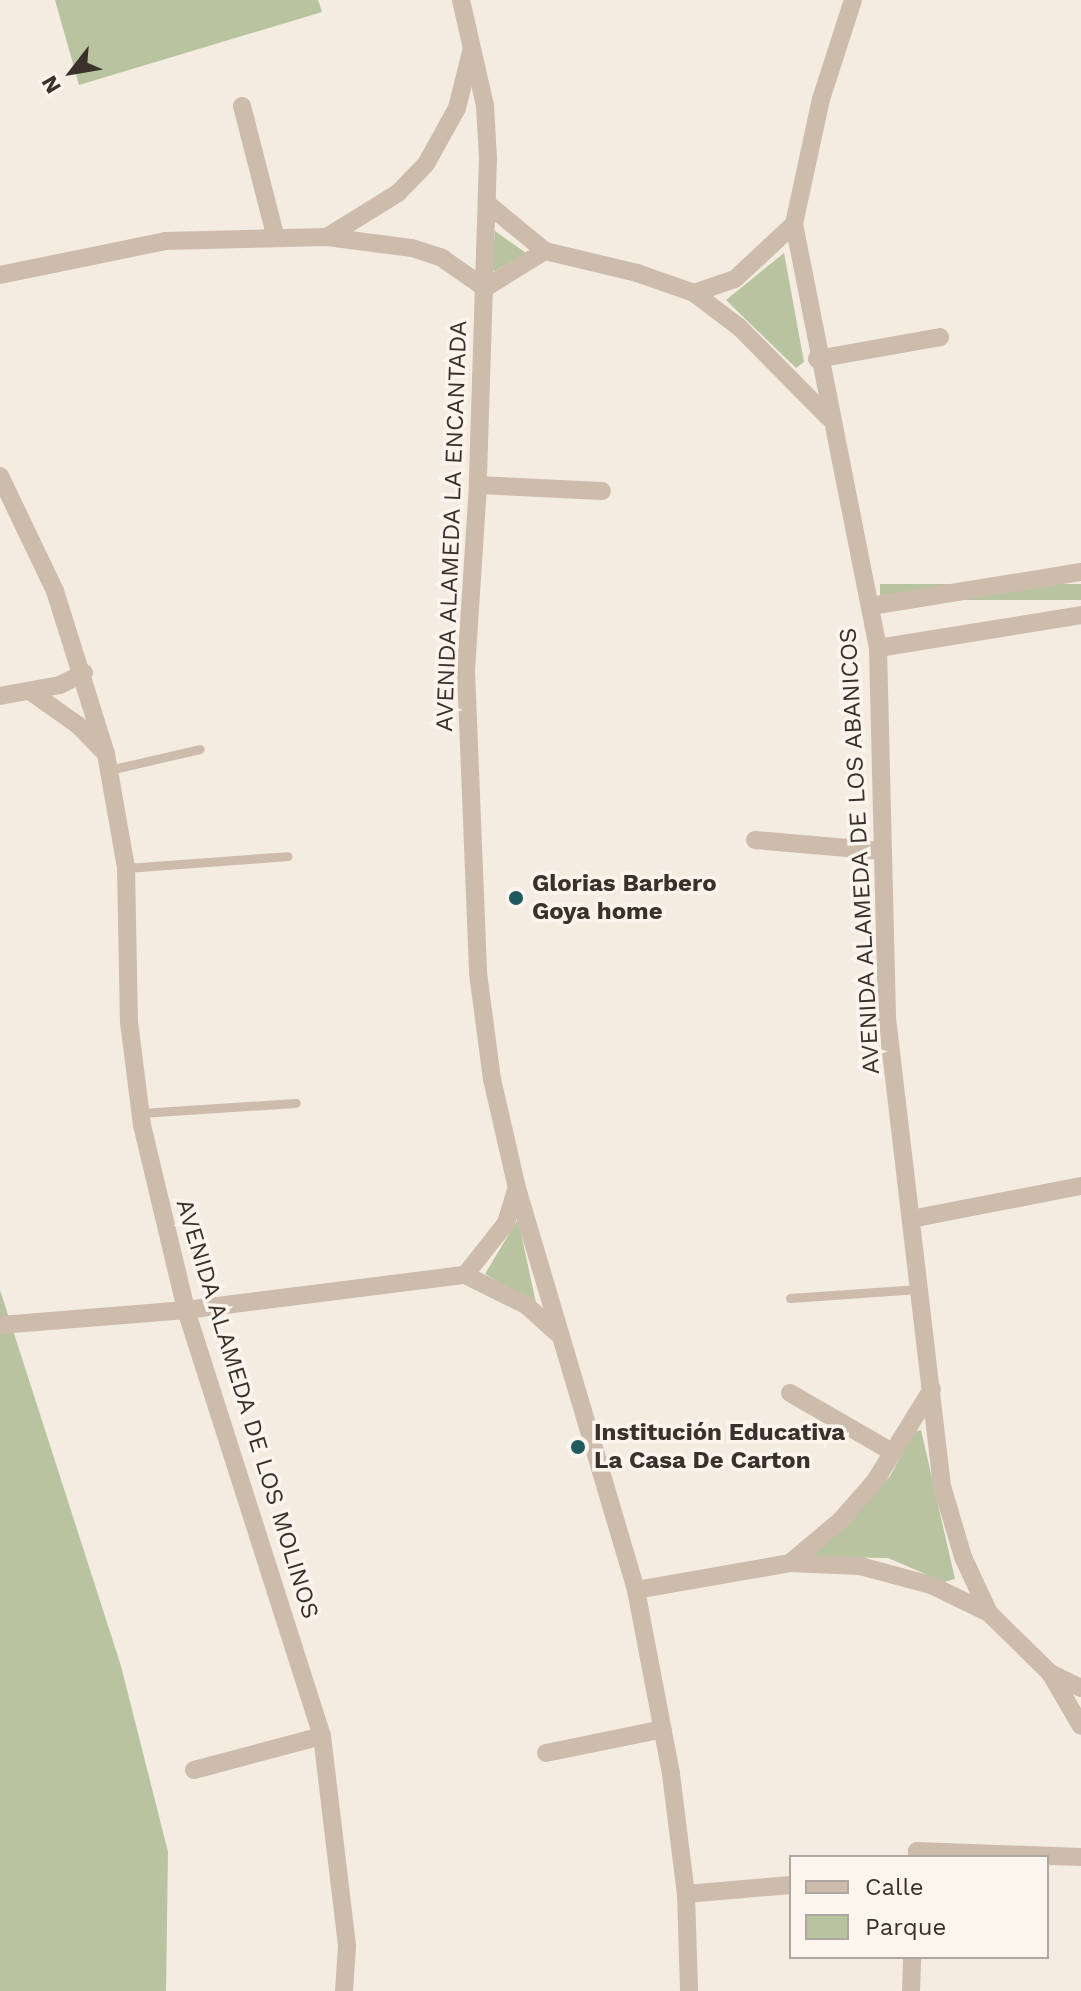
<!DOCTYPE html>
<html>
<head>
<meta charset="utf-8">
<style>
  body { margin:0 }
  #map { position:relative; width:1081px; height:1991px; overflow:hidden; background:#f4ebe1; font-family:"Work Sans",sans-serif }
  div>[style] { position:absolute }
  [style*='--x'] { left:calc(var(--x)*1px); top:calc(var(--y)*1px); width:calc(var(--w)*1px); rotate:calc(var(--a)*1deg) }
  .green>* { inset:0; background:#b8c4a0; transform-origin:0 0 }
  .service>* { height:9px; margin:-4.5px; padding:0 4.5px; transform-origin:4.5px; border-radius:4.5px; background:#cdbbac }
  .minor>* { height:18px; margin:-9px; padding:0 9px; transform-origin:9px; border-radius:9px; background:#cdbbac }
  .dots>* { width:22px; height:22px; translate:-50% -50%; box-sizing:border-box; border:4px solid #fbf5ee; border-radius:50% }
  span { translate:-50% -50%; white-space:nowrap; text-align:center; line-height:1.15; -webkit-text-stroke:7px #fbf5ee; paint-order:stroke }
  .street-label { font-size:24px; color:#3b302b }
  .poi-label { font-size:24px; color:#3b302b; font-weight:700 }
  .left { translate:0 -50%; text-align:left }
  .legend { position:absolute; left:789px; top:1855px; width:260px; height:104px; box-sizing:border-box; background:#fbf5ee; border:2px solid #aea6a0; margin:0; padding:10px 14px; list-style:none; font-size:24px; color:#3b302b }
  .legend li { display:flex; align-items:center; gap:16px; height:40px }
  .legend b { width:40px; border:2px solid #aea6a0 }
  .north { position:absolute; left:32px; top:32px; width:80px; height:80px; -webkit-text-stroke:6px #fbf5ee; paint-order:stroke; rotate:239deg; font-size:22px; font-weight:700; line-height:32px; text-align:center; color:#3b302b }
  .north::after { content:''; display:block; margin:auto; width:28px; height:36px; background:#3b302b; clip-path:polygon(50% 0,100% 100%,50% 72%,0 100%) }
</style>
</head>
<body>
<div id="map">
  <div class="green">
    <i style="clip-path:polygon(55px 0,318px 0,322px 12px,79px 85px)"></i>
    <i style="clip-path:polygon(495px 231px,526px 253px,495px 271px,492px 270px)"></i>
    <i style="clip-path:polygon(784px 253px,804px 362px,796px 368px,726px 300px)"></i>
    <i style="left:1081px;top:584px;width:16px;height:201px;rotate:90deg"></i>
    <i style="clip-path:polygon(518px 1219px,536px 1303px,485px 1274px)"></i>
    <i style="clip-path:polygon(0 1290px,121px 1666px,168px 1852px,166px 1991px,0 1991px)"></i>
    <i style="clip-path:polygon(921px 1430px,955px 1579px,944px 1582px,888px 1558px,812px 1557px,890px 1476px,914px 1432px)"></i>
  </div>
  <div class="service">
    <i style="--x:109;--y:770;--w:93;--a:-13"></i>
    <i style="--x:126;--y:868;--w:162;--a:-4.2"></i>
    <i style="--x:141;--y:1113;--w:155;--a:-3.7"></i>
    <i style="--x:790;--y:1298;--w:129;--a:-4"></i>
  </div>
  <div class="minor">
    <i style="--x:461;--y:0;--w:109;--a:77.2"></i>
    <i style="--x:485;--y:106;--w:52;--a:86.7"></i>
    <i style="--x:488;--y:158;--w:327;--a:91.8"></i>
    <i style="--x:478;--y:485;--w:186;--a:93.7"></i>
    <i style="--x:466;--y:671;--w:302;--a:87.7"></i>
    <i style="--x:478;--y:973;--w:107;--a:82.5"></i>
    <i style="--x:492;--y:1079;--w:112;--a:77.1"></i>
    <i style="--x:517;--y:1188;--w:419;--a:73.5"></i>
    <i style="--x:636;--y:1590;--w:187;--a:79.2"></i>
    <i style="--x:671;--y:1774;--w:121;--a:82.9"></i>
    <i style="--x:686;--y:1894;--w:97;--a:88.2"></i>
    <i style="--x:853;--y:0;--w:104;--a:107.9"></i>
    <i style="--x:821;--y:99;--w:128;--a:102.2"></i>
    <i style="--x:794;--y:224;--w:432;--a:78.8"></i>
    <i style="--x:878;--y:648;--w:370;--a:88.6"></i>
    <i style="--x:887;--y:1018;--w:471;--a:83.3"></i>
    <i style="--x:942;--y:1486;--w:74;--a:73.5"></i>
    <i style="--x:963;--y:1557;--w:62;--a:65.1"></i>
    <i style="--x:989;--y:1613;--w:86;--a:44.5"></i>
    <i style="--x:1050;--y:1673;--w:61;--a:59.7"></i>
    <i style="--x:242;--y:106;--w:136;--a:75.6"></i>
    <i style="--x:489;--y:205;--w:72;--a:39.4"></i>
    <i style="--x:545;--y:251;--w:95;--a:13.4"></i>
    <i style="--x:637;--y:273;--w:60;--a:19.3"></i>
    <i style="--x:694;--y:293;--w:56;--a:37.1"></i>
    <i style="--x:739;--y:327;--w:127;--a:45.3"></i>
    <i style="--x:327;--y:237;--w:84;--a:-31.8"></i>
    <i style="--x:398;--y:193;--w:40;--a:-46"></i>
    <i style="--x:426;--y:164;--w:64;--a:-61"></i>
    <i style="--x:457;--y:108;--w:58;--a:-76"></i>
    <i style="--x:0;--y:275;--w:168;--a:-11.6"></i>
    <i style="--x:165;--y:241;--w:162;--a:-1.4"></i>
    <i style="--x:327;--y:237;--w:86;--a:7.4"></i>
    <i style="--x:412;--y:248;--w:32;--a:18"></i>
    <i style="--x:442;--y:258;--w:52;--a:34.9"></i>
    <i style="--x:485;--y:288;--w:70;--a:-31.7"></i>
    <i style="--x:694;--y:293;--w:43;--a:-18.9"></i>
    <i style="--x:735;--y:279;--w:81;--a:-43"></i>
    <i style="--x:817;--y:359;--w:125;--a:-10.1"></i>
    <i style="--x:0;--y:476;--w:127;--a:64.4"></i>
    <i style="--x:55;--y:591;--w:171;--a:72.6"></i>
    <i style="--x:106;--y:754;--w:116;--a:80"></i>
    <i style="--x:126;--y:868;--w:154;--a:88.9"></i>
    <i style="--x:129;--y:1022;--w:104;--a:82.8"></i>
    <i style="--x:142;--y:1125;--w:190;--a:76.6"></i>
    <i style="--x:186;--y:1310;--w:447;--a:72.3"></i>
    <i style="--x:322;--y:1736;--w:212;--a:83.2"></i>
    <i style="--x:347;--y:1947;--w:44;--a:93.9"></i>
    <i style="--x:478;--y:485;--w:124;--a:2.8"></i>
    <i style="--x:871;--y:606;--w:213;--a:-9.2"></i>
    <i style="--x:878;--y:648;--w:206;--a:-9.2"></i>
    <i style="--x:31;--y:692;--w:57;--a:35.1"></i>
    <i style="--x:78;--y:725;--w:37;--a:46"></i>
    <i style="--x:0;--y:696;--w:61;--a:-10.4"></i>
    <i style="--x:60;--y:685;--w:27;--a:-27"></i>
    <i style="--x:755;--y:840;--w:128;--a:4.9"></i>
    <i style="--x:911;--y:1219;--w:173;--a:-11"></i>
    <i style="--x:465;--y:1275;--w:66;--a:-51.7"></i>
    <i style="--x:506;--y:1223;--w:37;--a:-73"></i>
    <i style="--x:0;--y:1325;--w:187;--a:-4.6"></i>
    <i style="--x:186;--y:1310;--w:281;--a:-7.2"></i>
    <i style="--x:465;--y:1275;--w:68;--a:26.2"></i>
    <i style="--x:526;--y:1305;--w:42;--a:42.1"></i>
    <i style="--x:790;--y:1393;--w:120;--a:30"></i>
    <i style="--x:790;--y:1563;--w:67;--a:-40.1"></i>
    <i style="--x:841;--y:1520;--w:52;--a:-48.9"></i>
    <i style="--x:875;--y:1481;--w:108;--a:-58.2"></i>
    <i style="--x:636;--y:1590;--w:156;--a:-9.9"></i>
    <i style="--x:790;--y:1563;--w:70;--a:2.5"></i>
    <i style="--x:860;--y:1566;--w:73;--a:15"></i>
    <i style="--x:931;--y:1585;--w:64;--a:25.8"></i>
    <i style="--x:1050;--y:1673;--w:34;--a:26"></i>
    <i style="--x:546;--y:1753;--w:119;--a:-11.6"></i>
    <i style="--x:194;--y:1770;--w:132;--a:-14.9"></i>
    <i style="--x:917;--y:1857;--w:6;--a:-90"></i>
    <i style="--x:917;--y:1851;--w:164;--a:2.1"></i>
    <i style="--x:686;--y:1894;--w:105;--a:-4.9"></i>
    <i style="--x:911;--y:1991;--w:34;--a:-88"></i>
  </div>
  <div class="dots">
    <i style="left:516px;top:898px;background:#1f5a5e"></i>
    <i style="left:578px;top:1447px;background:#1f5a5e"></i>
  </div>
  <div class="street-label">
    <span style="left:452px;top:526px;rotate:-88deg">AVENIDA ALAMEDA LA ENCANTADA</span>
    <span style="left:860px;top:851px;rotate:-93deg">AVENIDA ALAMEDA DE LOS ABANICOS</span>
    <span style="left:247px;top:1409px;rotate:73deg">AVENIDA ALAMEDA DE LOS MOLINOS</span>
  </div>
  <div class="poi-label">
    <span class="left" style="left:532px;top:898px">Glorias Barbero<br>Goya home</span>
    <span class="left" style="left:594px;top:1447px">Institución Educativa<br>La Casa De Carton</span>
  </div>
  <ul class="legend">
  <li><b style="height:10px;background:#cdbbac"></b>Calle</li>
  <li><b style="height:22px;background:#b8c4a0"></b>Parque</li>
  </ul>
  <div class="north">N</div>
</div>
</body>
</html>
